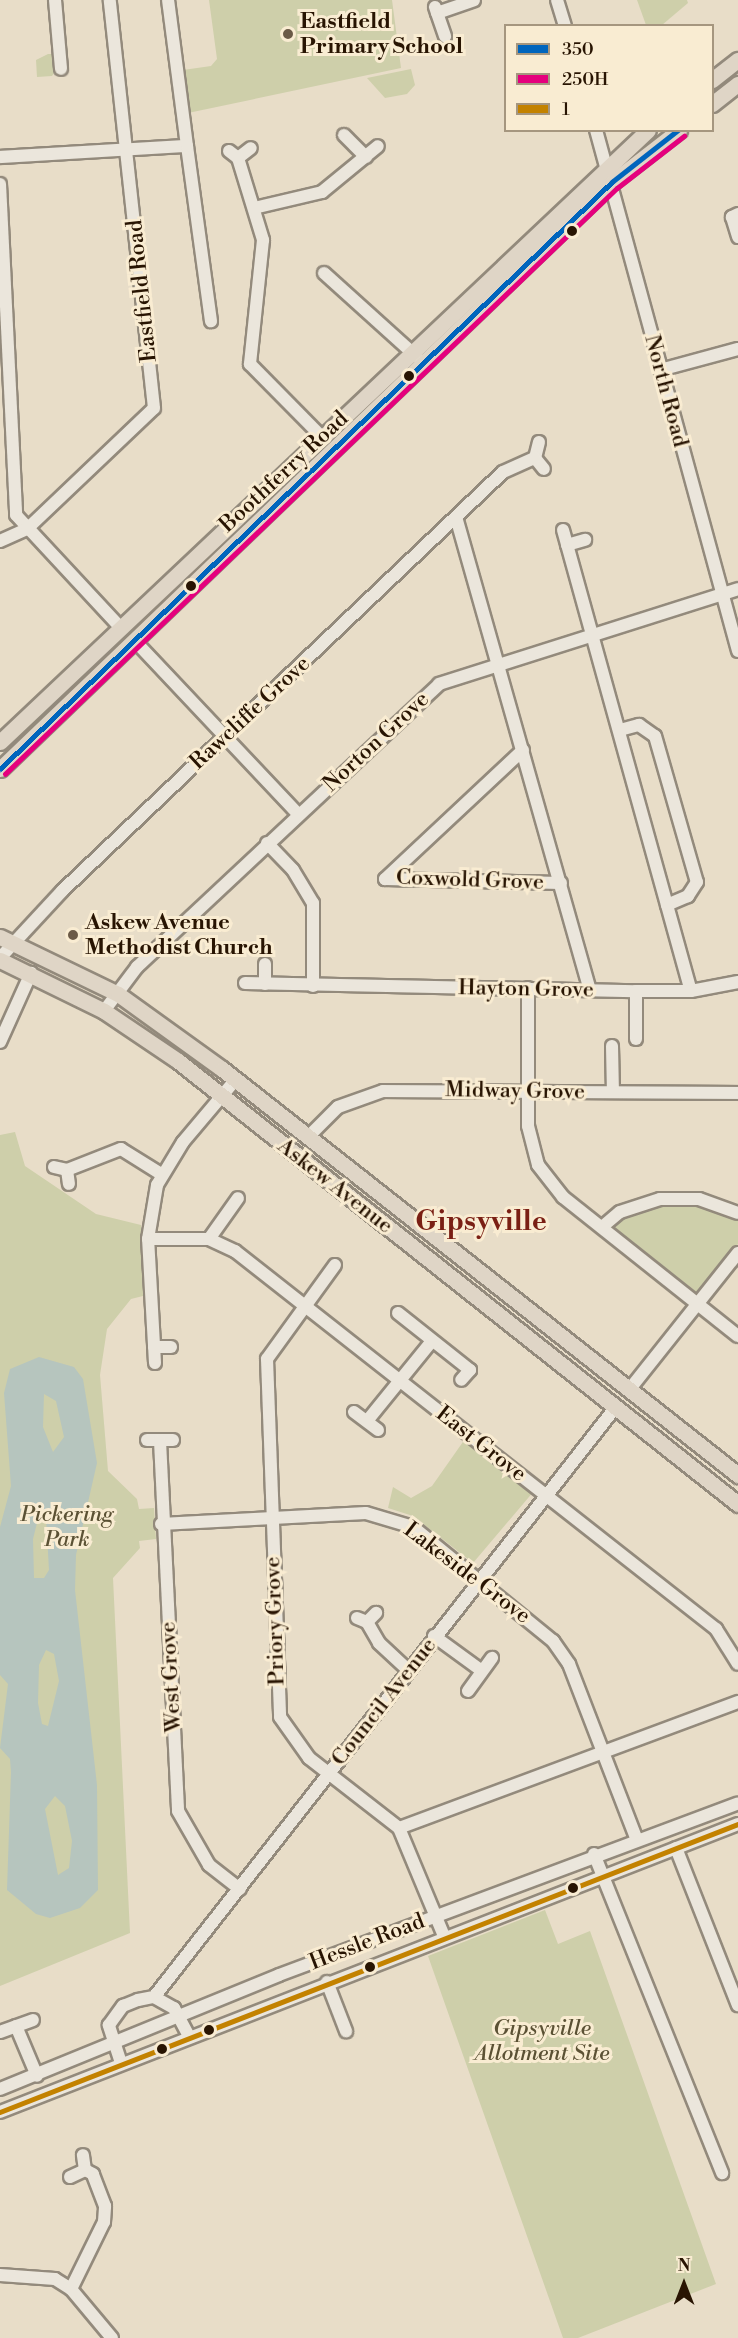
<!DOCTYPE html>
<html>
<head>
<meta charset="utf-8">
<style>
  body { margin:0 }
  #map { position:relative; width:738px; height:2338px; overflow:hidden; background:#e8ddc8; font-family:"Libre Bodoni",serif }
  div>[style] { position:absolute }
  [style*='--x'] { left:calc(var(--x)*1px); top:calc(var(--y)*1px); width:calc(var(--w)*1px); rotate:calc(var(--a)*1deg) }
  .green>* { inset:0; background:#cecfaa }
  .water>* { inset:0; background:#b6c5be }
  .roads { filter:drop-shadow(2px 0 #938a7c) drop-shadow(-2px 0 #938a7c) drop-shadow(0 2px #938a7c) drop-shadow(0 -2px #938a7c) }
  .minor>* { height:12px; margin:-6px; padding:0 6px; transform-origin:6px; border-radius:6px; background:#ebe6dc }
  .major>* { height:15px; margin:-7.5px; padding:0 7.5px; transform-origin:7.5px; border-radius:7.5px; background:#dfd5c6 }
  .bus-1>* { height:4.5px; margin:-2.25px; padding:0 2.25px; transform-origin:2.25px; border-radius:2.25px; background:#0065bd }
  .bus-2>* { height:4.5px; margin:-2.25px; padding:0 2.25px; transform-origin:2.25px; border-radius:2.25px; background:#e5007d }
  .bus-3>* { height:4.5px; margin:-2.25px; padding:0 2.25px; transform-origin:2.25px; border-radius:2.25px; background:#c38200 }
  .dots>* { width:16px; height:16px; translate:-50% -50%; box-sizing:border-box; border:3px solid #f9ecd2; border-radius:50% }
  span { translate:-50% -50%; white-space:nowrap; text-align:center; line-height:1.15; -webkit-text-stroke:6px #f9ecd2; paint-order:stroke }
  .poi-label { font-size:22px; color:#281402; font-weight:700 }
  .left { translate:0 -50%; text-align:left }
  .street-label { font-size:22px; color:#281402 }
  .park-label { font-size:22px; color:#5b5134; font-style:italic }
  .district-label { font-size:28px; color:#7a1f14; font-weight:700 }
  .legend { position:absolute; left:504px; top:24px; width:210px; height:108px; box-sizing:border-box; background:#f9ecd2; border:2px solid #a5967f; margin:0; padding:8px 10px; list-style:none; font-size:18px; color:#281402 }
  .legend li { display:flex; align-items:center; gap:12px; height:30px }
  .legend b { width:30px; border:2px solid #a5967f }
  .north { position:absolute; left:654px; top:2254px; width:60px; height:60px; -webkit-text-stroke:4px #f9ecd2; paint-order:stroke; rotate:0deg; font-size:16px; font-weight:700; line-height:24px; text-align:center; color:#281402 }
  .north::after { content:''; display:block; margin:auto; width:21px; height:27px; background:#281402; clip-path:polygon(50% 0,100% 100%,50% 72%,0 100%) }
</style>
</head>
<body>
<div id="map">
  <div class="green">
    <i style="clip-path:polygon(209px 0,392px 0,401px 68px,188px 113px,183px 70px,211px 66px,217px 59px)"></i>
    <i style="clip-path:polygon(637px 0,687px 0,688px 3px,662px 25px,646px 25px)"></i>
    <i style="clip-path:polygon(48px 54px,55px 54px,56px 70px,52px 76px,37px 77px,36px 60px)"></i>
    <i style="clip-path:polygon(411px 69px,415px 85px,407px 94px,385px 98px,367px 78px)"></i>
    <i style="clip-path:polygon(15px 1132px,25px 1166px,96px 1214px,141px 1225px,143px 1296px,131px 1299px,107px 1329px,100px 1375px,108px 1471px,137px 1499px,139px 1509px,154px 1508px,156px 1539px,139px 1541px,140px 1548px,113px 1578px,130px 1933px,0 1986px,0 1135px)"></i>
    <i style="clip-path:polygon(659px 1204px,700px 1205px,738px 1219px,738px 1244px,698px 1295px,609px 1225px)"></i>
    <i style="clip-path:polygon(465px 1439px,534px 1491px,473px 1563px,413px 1516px,388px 1508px,393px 1487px,411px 1498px,432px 1486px)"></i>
    <i style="clip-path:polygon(545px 1910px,558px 1944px,590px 1931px,716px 2284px,578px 2338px,563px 2338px,428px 1956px)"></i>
  </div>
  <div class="water">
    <i style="clip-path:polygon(evenodd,39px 1357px,74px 1367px,83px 1379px,97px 1463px,76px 1555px,75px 1590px,97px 1785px,98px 1890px,80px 1908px,50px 1918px,36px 1914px,7px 1890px,11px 1772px,10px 1759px,0 1748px,8px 1684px,0 1675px,0 1527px,11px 1486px,4px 1393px,10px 1369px,39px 1357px,44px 1394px,56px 1401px,64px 1437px,53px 1452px,43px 1427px,44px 1394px,39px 1357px,46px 1518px,49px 1570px,44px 1578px,34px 1578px,33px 1539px,37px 1523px,46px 1518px,39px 1357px,46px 1650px,54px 1654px,59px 1681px,48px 1726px,42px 1724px,38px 1703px,39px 1665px,46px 1650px,39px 1357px,55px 1796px,65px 1806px,72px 1841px,69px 1868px,58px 1875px,45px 1809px,55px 1796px)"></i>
  </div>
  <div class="roads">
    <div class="minor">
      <i style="--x:55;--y:0;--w:69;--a:85"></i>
      <i style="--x:557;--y:0;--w:27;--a:73"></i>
      <i style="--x:435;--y:7;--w:31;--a:71"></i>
      <i style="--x:437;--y:13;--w:39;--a:-19"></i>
      <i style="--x:596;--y:130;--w:540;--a:74.75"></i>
      <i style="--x:344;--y:135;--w:31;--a:45"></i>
      <i style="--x:187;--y:146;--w:177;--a:82.2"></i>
      <i style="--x:229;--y:151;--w:11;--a:38"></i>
      <i style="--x:238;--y:158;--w:16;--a:-38"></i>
      <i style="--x:0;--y:157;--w:187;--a:-3.4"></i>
      <i style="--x:187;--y:146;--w:147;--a:-97.4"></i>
      <i style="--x:238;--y:158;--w:86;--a:73"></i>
      <i style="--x:263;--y:240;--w:125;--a:96"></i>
      <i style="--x:250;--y:364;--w:103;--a:45.4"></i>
      <i style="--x:0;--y:184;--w:331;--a:87.2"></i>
      <i style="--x:16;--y:515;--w:153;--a:47.1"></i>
      <i style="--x:254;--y:208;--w:70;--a:-13.2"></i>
      <i style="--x:322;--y:192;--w:72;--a:-39.4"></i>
      <i style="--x:738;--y:214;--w:7;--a:153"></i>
      <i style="--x:732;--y:217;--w:21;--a:73"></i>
      <i style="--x:324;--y:273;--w:125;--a:42.1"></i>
      <i style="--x:660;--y:370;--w:81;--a:-15.1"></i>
      <i style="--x:539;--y:442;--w:16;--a:104"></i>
      <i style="--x:535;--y:458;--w:14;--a:51"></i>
      <i style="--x:456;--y:517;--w:492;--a:74.2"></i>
      <i style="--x:563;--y:530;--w:478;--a:74.5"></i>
      <i style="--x:0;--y:541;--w:30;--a:-24"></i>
      <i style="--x:27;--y:529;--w:175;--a:-43.6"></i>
      <i style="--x:154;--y:408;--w:410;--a:-96.2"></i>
      <i style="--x:567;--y:545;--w:19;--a:-16"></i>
      <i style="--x:135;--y:641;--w:238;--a:46.7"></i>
      <i style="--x:620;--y:730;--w:20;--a:-15"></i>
      <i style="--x:639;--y:725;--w:19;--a:35"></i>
      <i style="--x:655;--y:736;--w:152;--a:74"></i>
      <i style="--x:697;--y:882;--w:17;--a:123"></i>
      <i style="--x:688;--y:896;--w:23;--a:157"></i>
      <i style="--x:523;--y:750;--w:189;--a:136.9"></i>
      <i style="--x:385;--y:879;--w:176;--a:1.3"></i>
      <i style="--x:267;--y:843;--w:37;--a:46"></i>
      <i style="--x:293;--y:870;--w:39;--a:59"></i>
      <i style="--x:313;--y:903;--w:83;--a:90"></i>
      <i style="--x:0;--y:958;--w:91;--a:-47.2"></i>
      <i style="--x:62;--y:891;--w:608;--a:-43.53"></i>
      <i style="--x:503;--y:472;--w:35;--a:-24"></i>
      <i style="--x:265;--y:964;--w:20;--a:90"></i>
      <i style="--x:245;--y:983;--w:391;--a:1.2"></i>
      <i style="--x:636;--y:991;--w:55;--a:0"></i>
      <i style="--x:691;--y:991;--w:48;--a:-10.8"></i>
      <i style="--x:528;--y:988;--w:138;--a:90"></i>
      <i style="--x:528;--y:1126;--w:40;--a:75.6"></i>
      <i style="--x:538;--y:1165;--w:41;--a:52"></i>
      <i style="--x:563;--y:1197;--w:223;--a:38.5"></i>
      <i style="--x:636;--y:991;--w:48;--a:90"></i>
      <i style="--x:104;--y:1011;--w:55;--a:-53.1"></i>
      <i style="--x:137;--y:967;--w:414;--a:-43.1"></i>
      <i style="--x:439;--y:684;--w:314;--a:-17.6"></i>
      <i style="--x:0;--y:1042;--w:76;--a:-65.8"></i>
      <i style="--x:612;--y:1046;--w:46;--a:88.8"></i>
      <i style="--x:308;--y:1137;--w:42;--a:-45"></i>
      <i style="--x:338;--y:1107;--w:48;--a:-19.6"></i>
      <i style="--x:383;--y:1091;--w:355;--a:0.3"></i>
      <i style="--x:54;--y:1167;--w:13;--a:13"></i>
      <i style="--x:67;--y:1170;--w:14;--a:82"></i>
      <i style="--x:67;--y:1170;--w:58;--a:-21.3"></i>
      <i style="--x:121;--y:1149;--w:47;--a:32"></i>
      <i style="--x:602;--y:1227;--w:23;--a:-40"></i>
      <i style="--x:620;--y:1212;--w:42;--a:-18"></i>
      <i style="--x:660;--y:1199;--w:39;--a:0"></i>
      <i style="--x:699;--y:1199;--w:41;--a:19.7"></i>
      <i style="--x:148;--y:1239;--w:61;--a:0"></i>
      <i style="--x:209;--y:1239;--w:29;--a:25"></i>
      <i style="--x:235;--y:1251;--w:612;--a:38.16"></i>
      <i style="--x:716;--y:1629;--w:41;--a:57.8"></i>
      <i style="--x:209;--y:1239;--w:50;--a:-54.7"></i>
      <i style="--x:335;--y:1265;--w:116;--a:125.9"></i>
      <i style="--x:267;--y:1359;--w:358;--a:87.9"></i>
      <i style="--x:280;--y:1717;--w:50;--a:54.7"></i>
      <i style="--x:309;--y:1758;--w:114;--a:37.9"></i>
      <i style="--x:399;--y:1828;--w:117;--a:67.4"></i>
      <i style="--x:398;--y:1313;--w:92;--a:38.4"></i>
      <i style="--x:470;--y:1370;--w:13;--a:132"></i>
      <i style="--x:154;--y:1347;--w:17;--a:0"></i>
      <i style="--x:155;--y:1363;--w:124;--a:-93.2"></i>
      <i style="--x:148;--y:1239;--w:55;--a:-80.5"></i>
      <i style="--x:157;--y:1185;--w:50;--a:-58.8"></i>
      <i style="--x:183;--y:1142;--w:82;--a:-49.9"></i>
      <i style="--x:629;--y:1390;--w:175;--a:-51.5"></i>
      <i style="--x:354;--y:1412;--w:30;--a:37"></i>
      <i style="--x:367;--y:1421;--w:103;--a:-50.9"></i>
      <i style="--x:147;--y:1440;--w:26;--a:0"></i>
      <i style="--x:160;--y:1441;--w:370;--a:87.2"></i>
      <i style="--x:178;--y:1811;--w:62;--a:60.1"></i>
      <i style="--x:209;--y:1865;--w:39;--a:38"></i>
      <i style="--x:161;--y:1524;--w:205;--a:-3.1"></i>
      <i style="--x:366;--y:1513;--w:49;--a:16.6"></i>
      <i style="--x:413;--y:1527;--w:181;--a:39.2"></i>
      <i style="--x:553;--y:1641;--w:28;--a:55"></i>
      <i style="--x:569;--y:1664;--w:186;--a:68.9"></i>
      <i style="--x:357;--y:1618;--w:11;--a:22"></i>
      <i style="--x:367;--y:1622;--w:13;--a:-45"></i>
      <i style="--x:367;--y:1622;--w:24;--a:60"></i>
      <i style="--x:379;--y:1643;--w:41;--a:43"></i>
      <i style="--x:434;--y:1636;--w:59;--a:36.1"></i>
      <i style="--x:468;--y:1691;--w:41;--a:-54"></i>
      <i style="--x:399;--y:1828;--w:362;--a:-20.4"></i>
      <i style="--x:676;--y:1848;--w:169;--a:68.5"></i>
      <i style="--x:594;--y:1854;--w:344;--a:68.1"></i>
      <i style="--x:327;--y:1982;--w:53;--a:68.8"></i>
      <i style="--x:154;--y:1997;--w:748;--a:-51.95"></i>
      <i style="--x:16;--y:2026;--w:54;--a:67.2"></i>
      <i style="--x:0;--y:2032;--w:35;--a:-20"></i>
      <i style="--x:121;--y:2063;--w:40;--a:-108"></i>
      <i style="--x:109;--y:2025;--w:24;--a:-54"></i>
      <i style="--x:123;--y:2006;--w:16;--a:-22"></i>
      <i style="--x:138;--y:2000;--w:16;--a:-11"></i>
      <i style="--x:154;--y:1997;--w:23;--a:29"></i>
      <i style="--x:174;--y:2008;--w:32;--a:62"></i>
      <i style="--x:0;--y:2089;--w:301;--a:-22.2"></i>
      <i style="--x:279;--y:1975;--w:490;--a:-20.5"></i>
      <i style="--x:0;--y:2112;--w:792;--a:-21.32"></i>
      <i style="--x:70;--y:2177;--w:17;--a:-25"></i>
      <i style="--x:85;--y:2170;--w:15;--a:-98"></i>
      <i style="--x:0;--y:2275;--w:55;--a:4.2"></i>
      <i style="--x:55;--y:2279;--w:19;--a:32"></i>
      <i style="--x:71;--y:2289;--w:64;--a:50.1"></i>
      <i style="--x:71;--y:2289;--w:75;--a:-63.8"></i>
      <i style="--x:104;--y:2222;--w:16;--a:-86"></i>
      <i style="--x:105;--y:2206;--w:34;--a:-111"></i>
      <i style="--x:93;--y:2174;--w:9;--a:-153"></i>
    </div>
    <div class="major">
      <i style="--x:712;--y:80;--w:33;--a:-38"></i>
      <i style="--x:712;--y:104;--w:33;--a:-38"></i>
      <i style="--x:0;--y:742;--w:891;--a:-43.36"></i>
      <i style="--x:0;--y:769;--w:848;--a:-43.81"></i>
      <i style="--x:612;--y:182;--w:85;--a:-37.8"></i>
      <i style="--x:0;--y:937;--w:131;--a:25.8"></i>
      <i style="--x:118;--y:994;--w:128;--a:35.8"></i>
      <i style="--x:222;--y:1069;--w:657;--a:38.2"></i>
      <i style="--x:0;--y:960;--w:116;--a:26.1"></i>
      <i style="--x:104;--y:1011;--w:89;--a:34"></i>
      <i style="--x:178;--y:1061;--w:714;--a:38.35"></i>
    </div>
  </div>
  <div class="bus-1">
    <i style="--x:0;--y:769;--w:848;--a:-43.81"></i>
    <i style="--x:612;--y:182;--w:84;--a:-38.2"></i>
  </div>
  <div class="bus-2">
    <i style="--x:5;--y:774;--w:847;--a:-43.76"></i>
    <i style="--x:617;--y:188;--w:85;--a:-37.8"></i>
  </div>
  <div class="bus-3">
    <i style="--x:0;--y:2112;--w:792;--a:-21.32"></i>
  </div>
  <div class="dots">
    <i style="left:288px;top:34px;background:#6b5a47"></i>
    <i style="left:572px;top:231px;background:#281402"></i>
    <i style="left:409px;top:376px;background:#281402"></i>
    <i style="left:191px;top:586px;background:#281402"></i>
    <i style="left:73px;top:935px;background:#6b5a47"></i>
    <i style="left:573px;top:1888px;background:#281402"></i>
    <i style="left:370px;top:1967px;background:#281402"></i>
    <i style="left:209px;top:2030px;background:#281402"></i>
    <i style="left:162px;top:2049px;background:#281402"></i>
  </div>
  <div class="poi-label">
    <span class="left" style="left:300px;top:34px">Eastfield<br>Primary School</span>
    <span class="left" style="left:85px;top:935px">Askew Avenue<br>Methodist Church</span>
  </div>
  <div class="street-label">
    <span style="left:142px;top:291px;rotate:-96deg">Eastfield Road</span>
    <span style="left:666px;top:391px;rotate:75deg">North Road</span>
    <span style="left:284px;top:472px;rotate:-43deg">Boothferry Road</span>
    <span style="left:250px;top:713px;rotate:-43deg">Rawcliffe Grove</span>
    <span style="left:376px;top:742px;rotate:-43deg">Norton Grove</span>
    <span style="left:470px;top:880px;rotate:2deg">Coxwold Grove</span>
    <span style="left:526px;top:989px;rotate:1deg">Hayton Grove</span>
    <span style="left:515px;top:1091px;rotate:1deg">Midway Grove</span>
    <span style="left:335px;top:1186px;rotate:38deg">Askew Avenue</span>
    <span style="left:481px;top:1444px;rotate:38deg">East Grove</span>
    <span style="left:467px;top:1573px;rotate:37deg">Lakeside Grove</span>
    <span style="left:275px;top:1621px;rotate:-92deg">Priory Grove</span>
    <span style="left:171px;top:1677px;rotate:-93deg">West Grove</span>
    <span style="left:384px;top:1702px;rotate:-52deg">Council Avenue</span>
    <span style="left:367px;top:1942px;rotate:-21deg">Hessle Road</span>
  </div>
  <div class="park-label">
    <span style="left:67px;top:1527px">Pickering<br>Park</span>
    <span style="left:542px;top:2041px">Gipsyville<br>Allotment Site</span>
  </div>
  <div class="district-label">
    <span style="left:481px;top:1222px">Gipsyville</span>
  </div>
  <ul class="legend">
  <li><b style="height:8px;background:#0065bd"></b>350</li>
  <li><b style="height:8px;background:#e5007d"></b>250H</li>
  <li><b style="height:8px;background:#c38200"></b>1</li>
  </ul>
  <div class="north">N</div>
</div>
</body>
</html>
